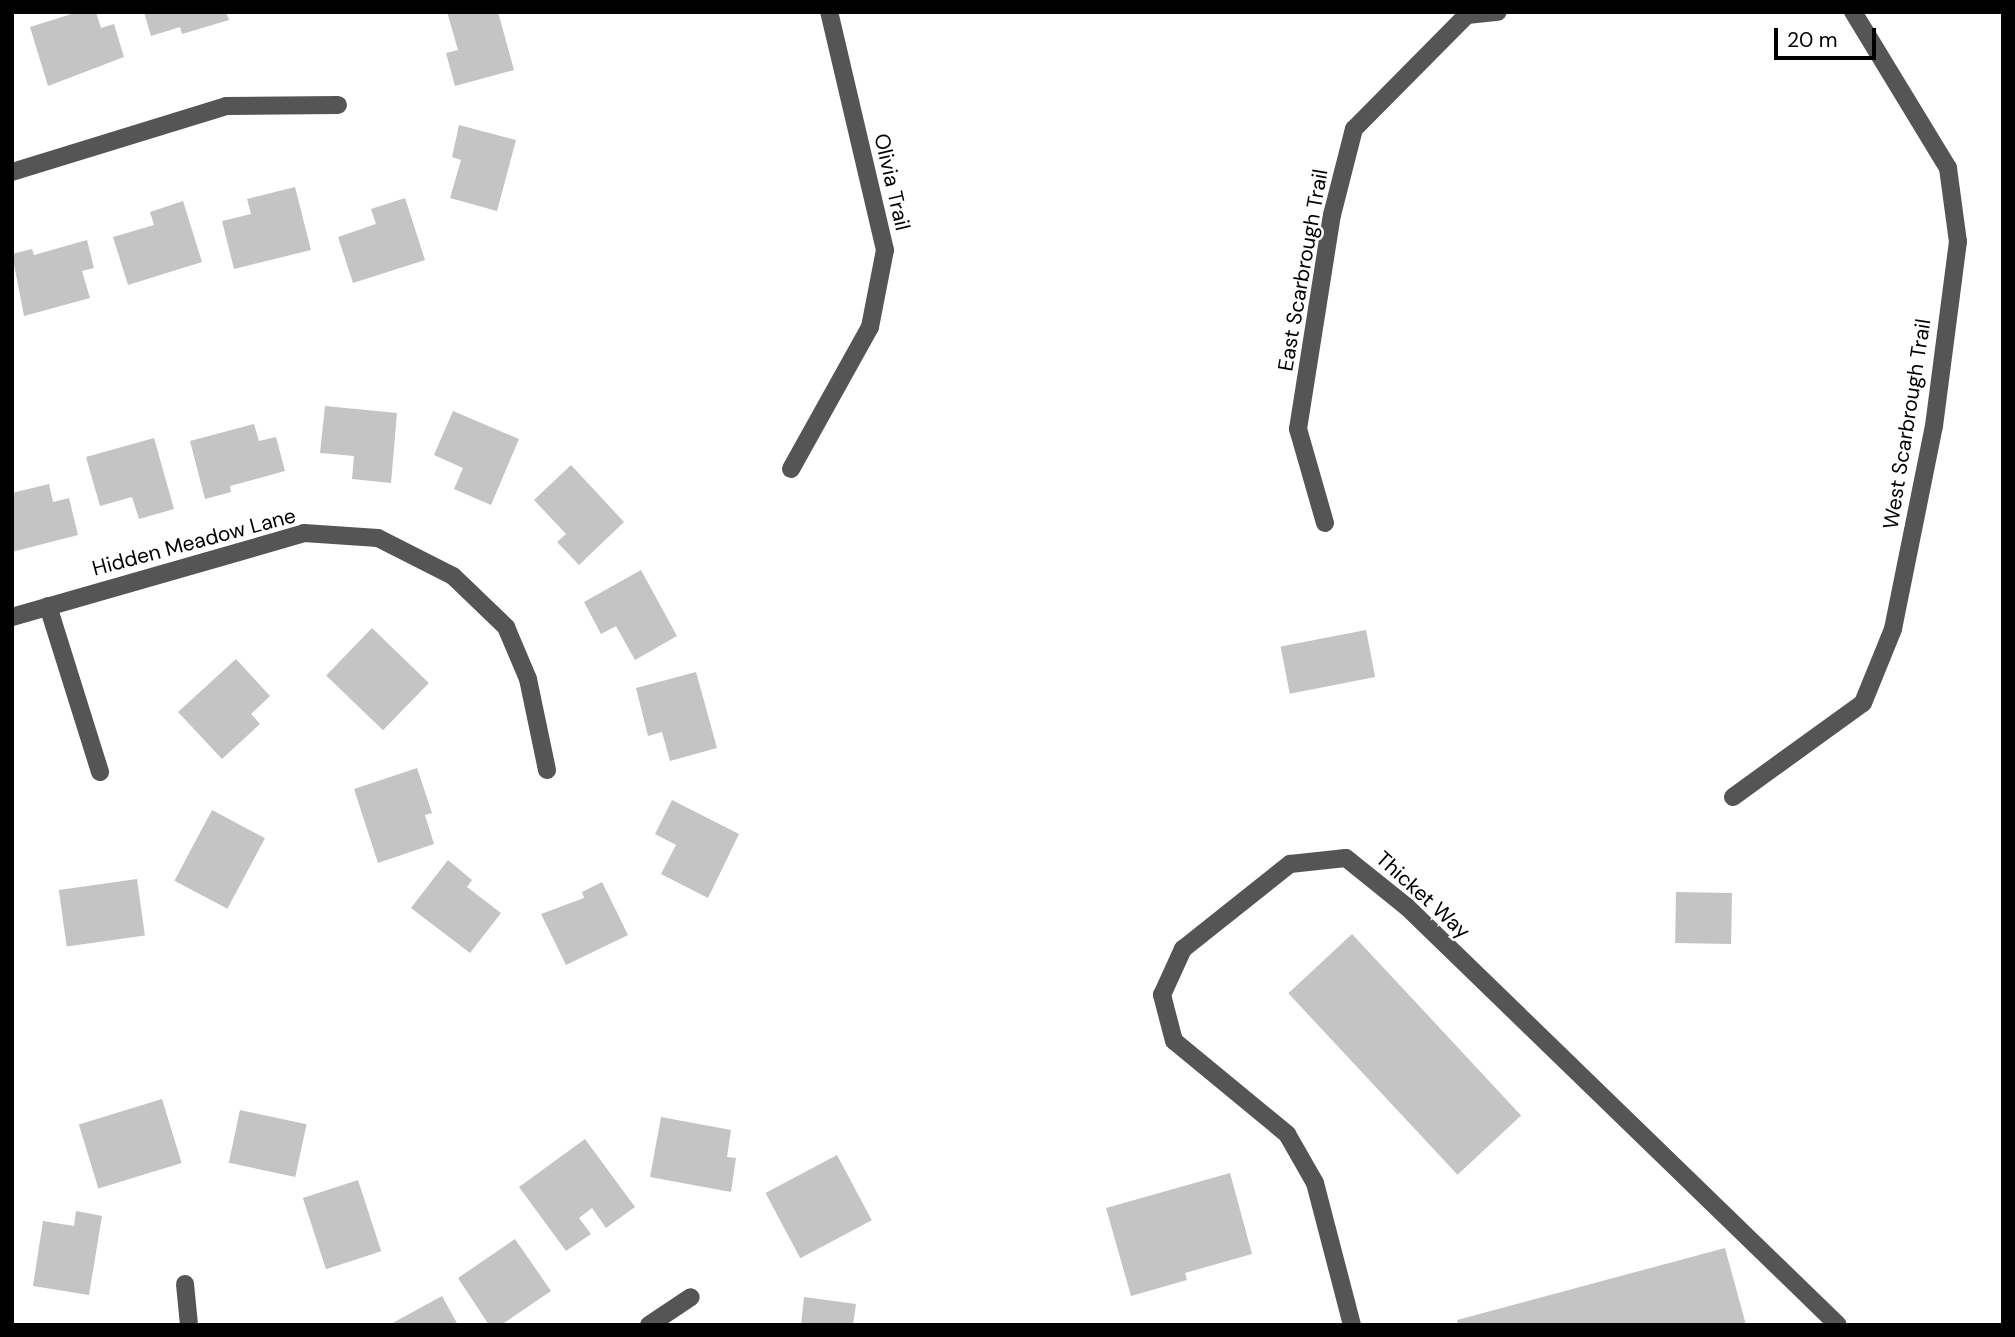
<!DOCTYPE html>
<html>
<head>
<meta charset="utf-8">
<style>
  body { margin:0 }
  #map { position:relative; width:2015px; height:1337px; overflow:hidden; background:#fff; font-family:"DM Sans",sans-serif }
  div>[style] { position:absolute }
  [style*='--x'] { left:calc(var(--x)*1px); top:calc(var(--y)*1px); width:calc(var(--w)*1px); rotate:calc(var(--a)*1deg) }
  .building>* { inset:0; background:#c4c4c4; transform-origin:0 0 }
  .minor>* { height:18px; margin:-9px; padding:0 9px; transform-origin:9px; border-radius:9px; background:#555 }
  span { translate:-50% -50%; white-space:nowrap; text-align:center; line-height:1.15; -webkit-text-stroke:5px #fff; paint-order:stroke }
  .street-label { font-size:21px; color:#000 }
  .frame { position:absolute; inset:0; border:14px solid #000; pointer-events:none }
  .scale { position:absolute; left:1774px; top:28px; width:102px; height:32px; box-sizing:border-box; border:4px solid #000; border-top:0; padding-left:9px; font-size:21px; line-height:24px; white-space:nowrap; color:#000; -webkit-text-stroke:5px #fff; paint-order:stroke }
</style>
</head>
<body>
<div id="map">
  <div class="building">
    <i style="clip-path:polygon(78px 12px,96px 12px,101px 28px,114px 24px,124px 57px,48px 86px,30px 27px)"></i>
    <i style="clip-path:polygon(144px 12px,226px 12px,229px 20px,182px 34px,180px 27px,151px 36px)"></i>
    <i style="clip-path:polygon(447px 12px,498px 12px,514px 70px,455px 86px,446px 53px,458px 50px)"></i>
    <i style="clip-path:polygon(459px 125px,516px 140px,497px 211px,450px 198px,461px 160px,452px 157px)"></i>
    <i style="clip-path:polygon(295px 187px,311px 250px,234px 269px,222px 221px,251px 214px,247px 199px)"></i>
    <i style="clip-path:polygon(405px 198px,425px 260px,353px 283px,338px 237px,376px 224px,371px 209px)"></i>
    <i style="clip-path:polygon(183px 201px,202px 262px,128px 285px,113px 237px,154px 225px,150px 212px)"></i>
    <i style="clip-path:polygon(87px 240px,94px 268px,82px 271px,90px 298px,24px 316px,12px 254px,32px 249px,34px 255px)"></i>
    <i style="clip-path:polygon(325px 406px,397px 413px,391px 483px,352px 479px,354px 456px,320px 453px)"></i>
    <i style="clip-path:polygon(453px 411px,519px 439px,491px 505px,454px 489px,463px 468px,434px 455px)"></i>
    <i style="clip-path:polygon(254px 424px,259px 441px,276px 437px,285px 471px,230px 486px,231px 492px,205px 499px,190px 441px)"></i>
    <i style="clip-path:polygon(154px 438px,174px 509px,139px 519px,132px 497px,100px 506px,86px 457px)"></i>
    <i style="clip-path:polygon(571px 465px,624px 522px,579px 565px,557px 542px,566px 534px,534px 500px)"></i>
    <i style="clip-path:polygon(49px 484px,53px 502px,69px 498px,78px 535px,12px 552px,12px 493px)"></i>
    <i style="clip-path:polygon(641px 570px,677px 636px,635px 660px,616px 626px,601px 634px,584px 602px)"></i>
    <i style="left:372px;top:628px;width:79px;height:66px;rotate:44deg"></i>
    <i style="left:1366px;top:630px;width:48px;height:87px;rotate:79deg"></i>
    <i style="clip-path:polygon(236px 659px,270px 696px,251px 714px,260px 724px,222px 759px,178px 712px)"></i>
    <i style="clip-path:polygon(696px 672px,717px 748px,670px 761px,662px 732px,648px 736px,636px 688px)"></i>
    <i style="clip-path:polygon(417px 768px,432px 813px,425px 815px,434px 844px,378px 863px,354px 789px)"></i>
    <i style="clip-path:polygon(672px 800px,739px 834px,708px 898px,661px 874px,676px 845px,655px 834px)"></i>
    <i style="left:212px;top:810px;width:60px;height:80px;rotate:28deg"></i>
    <i style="clip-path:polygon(448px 860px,472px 880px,467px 887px,501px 913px,470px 953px,411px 908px)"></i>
    <i style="left:137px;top:879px;width:57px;height:79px;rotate:82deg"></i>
    <i style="clip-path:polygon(602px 882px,628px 935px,566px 965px,541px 914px,584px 898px,582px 892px)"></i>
    <i style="left:1676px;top:892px;width:56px;height:51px;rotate:1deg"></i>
    <i style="left:1352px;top:934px;width:248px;height:87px;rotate:47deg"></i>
    <i style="left:162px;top:1099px;width:67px;height:87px;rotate:73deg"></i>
    <i style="left:240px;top:1110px;width:68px;height:54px;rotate:12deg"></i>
    <i style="clip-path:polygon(661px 1117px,731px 1130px,727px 1157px,736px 1158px,731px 1192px,650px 1177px)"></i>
    <i style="clip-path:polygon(585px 1139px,635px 1207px,606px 1228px,592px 1208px,579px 1218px,591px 1234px,566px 1251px,519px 1187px)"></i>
    <i style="left:837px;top:1155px;width:74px;height:81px;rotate:62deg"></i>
    <i style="clip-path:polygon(1230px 1173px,1252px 1254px,1185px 1273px,1187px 1280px,1131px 1296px,1106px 1208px)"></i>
    <i style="left:358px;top:1180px;width:75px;height:58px;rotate:72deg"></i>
    <i style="clip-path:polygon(76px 1211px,102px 1216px,89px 1295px,33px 1286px,43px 1221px,74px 1226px)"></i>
    <i style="clip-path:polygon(515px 1239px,551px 1291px,501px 1325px,489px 1325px,458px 1278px)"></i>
    <i style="clip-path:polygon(1725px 1248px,1746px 1325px,1458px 1325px,1457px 1320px)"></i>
    <i style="clip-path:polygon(442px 1296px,458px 1325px,389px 1325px)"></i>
    <i style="clip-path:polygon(804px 1297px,856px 1304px,853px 1325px,801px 1325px)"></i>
  </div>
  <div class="minor">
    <i style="--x:12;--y:172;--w:224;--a:-17.1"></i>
    <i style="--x:226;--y:106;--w:112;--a:-0.5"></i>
    <i style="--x:791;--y:469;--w:162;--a:-60.9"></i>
    <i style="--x:870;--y:327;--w:78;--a:-79"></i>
    <i style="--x:885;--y:250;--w:244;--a:-103.2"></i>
    <i style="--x:1325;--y:523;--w:98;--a:-106"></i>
    <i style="--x:1298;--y:429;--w:217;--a:-81"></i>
    <i style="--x:1332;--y:215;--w:89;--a:-75.7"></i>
    <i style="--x:1354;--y:129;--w:161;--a:-45.3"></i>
    <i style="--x:1467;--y:15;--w:31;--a:-6"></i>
    <i style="--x:48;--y:606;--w:174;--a:72.6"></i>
    <i style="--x:12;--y:617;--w:304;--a:-16"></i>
    <i style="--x:304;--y:533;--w:74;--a:3.9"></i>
    <i style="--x:378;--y:538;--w:84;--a:26.9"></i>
    <i style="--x:453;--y:576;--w:74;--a:43.9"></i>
    <i style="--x:506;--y:627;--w:56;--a:67.1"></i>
    <i style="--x:528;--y:679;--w:93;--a:78.2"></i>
    <i style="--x:1733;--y:797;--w:160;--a:-35.9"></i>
    <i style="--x:1863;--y:703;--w:80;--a:-67.9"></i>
    <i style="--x:1893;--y:629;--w:207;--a:-78.6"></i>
    <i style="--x:1934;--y:426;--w:186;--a:-82.6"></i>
    <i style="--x:1958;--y:242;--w:75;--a:-97.7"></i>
    <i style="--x:1948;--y:168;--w:183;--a:-121.3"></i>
    <i style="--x:185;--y:1284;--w:41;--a:84.4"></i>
    <i style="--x:649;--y:1325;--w:50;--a:-33.7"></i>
    <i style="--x:1352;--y:1325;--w:147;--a:-104.6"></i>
    <i style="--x:1315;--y:1183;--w:56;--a:-119.7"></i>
    <i style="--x:1287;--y:1134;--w:146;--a:-140.5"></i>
    <i style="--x:1174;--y:1041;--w:48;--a:-104.6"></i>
    <i style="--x:1162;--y:995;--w:51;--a:-65.5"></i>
    <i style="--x:1183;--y:949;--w:137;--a:-38.5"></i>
    <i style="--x:1290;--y:864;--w:56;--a:-6.1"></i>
    <i style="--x:1346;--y:858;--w:78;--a:38.8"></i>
    <i style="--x:1407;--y:907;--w:600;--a:44.12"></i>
  </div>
  <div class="street-label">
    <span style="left:892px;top:182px;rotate:77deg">Olivia Trail</span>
    <span style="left:1303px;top:270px;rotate:-80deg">East Scarbrough Trail</span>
    <span style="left:1907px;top:424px;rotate:-81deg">West Scarbrough Trail</span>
    <span style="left:194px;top:542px;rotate:-15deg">Hidden Meadow Lane</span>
    <span style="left:1423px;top:895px;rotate:42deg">Thicket Way</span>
  </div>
  <div class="frame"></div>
  <div class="scale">20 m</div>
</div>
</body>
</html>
